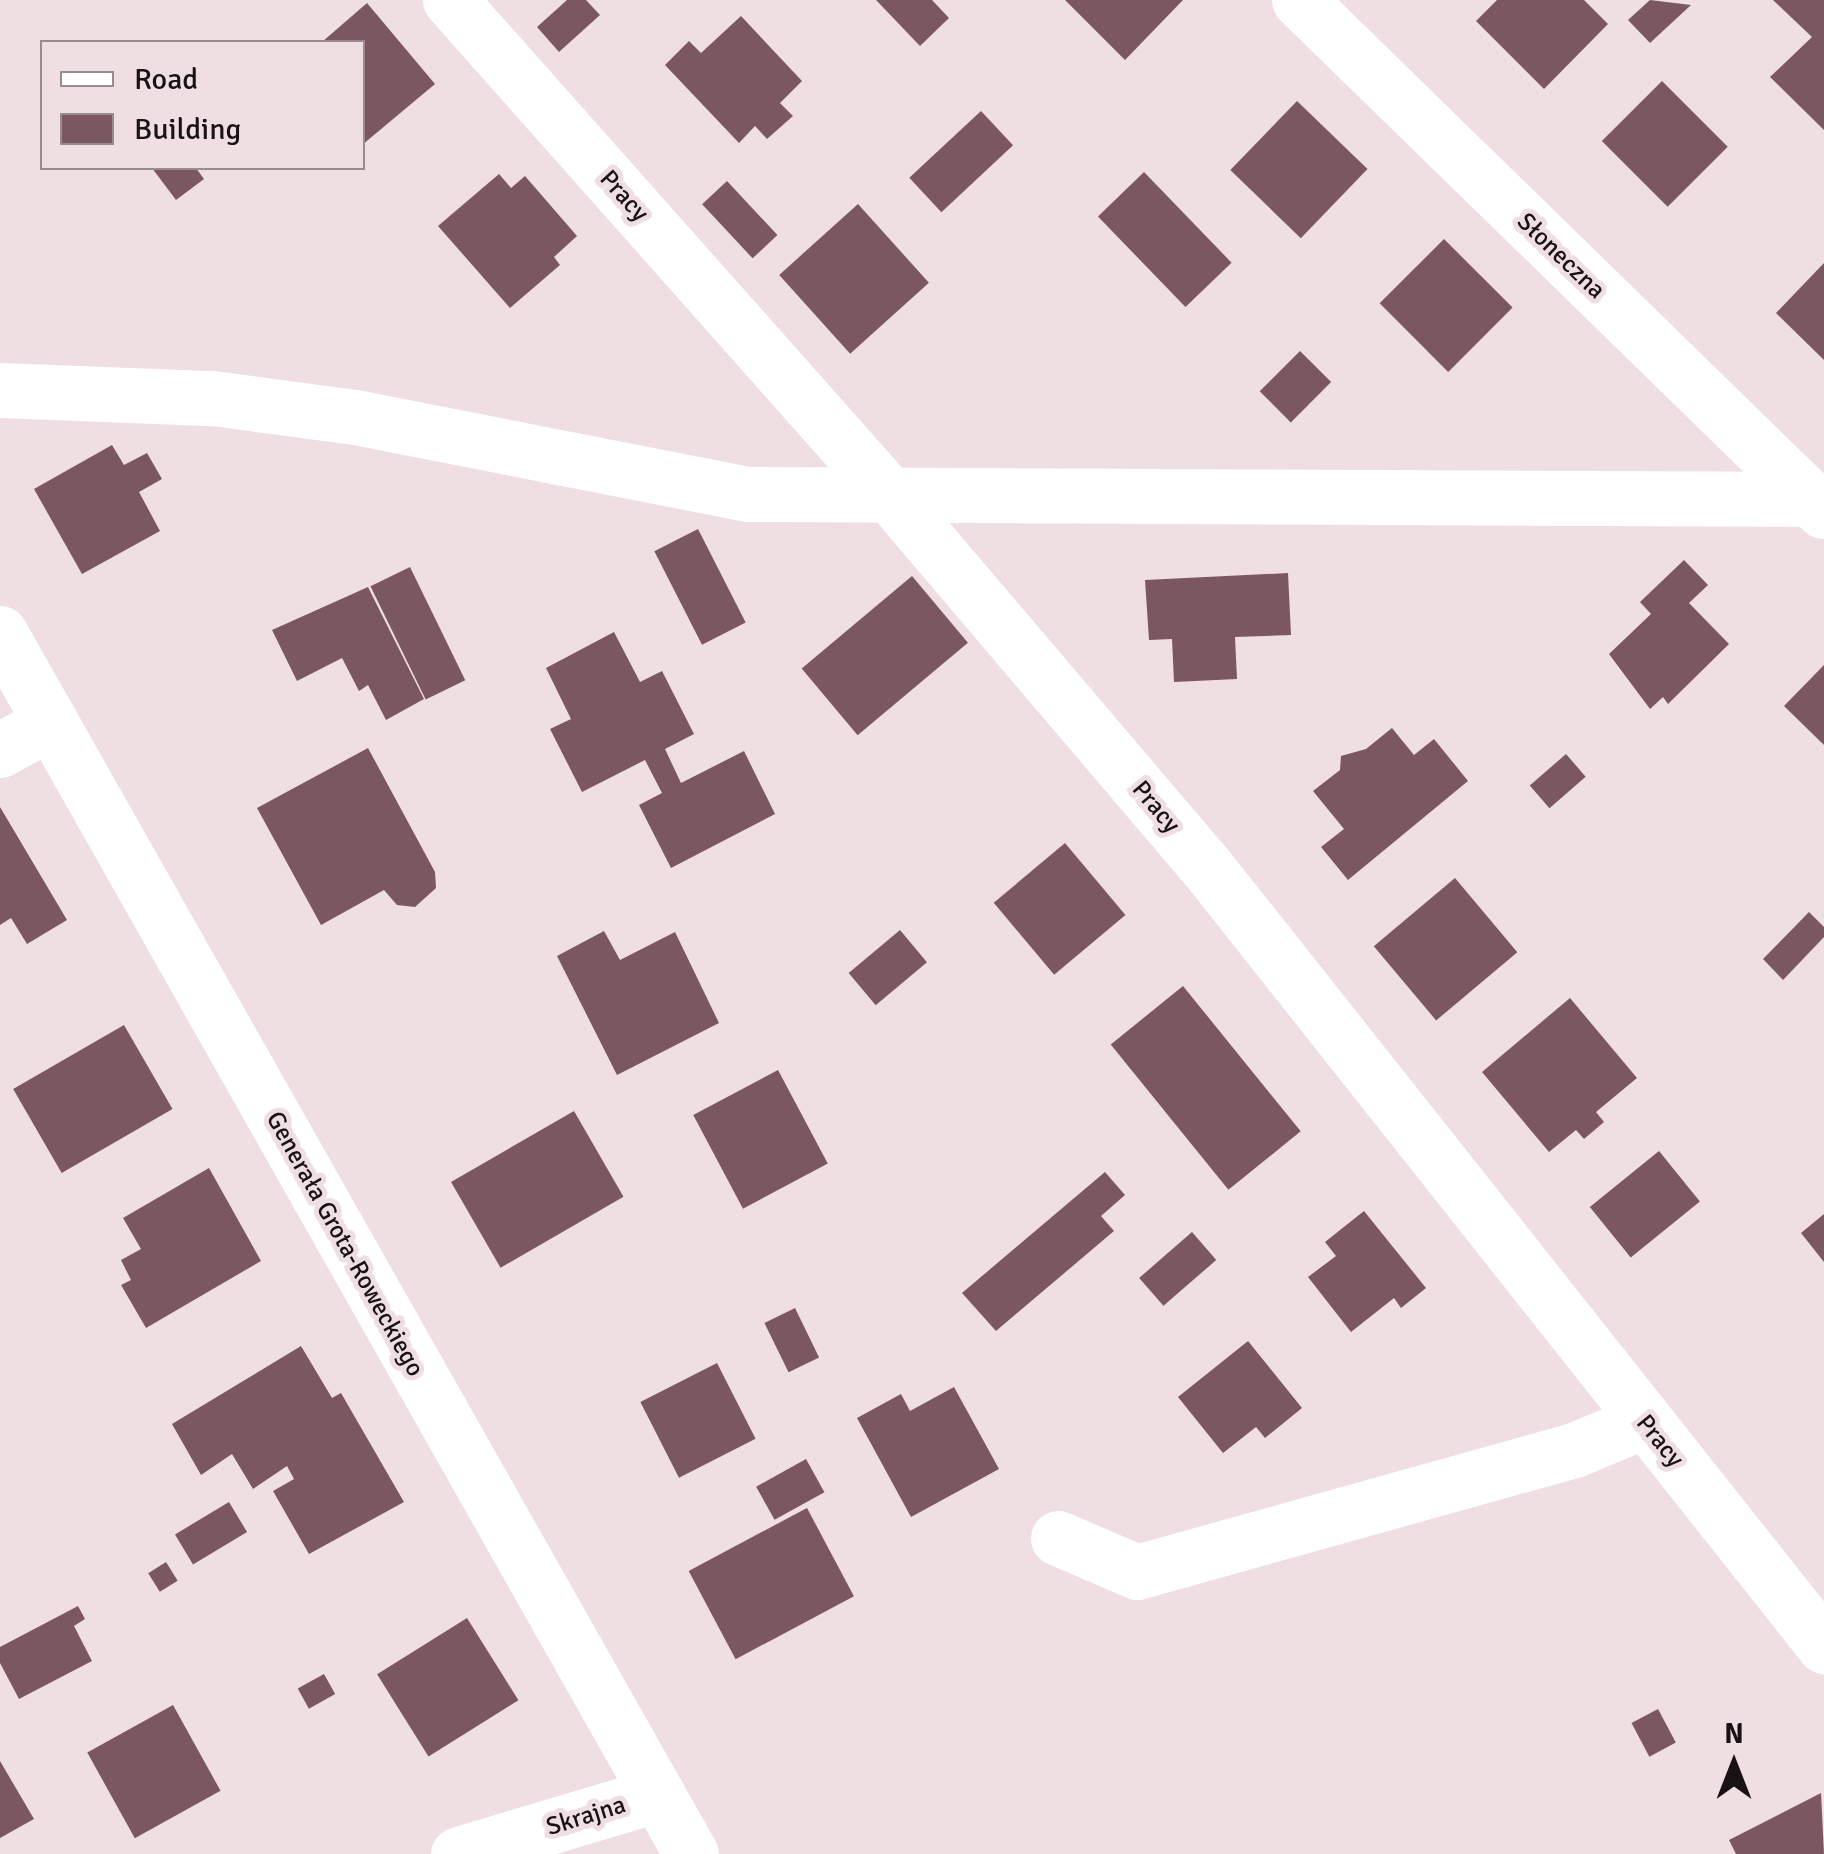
<!DOCTYPE html>
<html>
<head>
<meta charset="utf-8">
<style>
  body { margin:0 }
  #map { position:relative; width:1824px; height:1854px; overflow:hidden; background:#efdee2; font-family:Signika,sans-serif }
  div>[style] { position:absolute }
  [style*='--x'] { left:calc(var(--x)*1px); top:calc(var(--y)*1px); width:calc(var(--w)*1px); rotate:calc(var(--a)*1deg) }
  .building>* { inset:0; background:#7b5861; transform-origin:0 0 }
  .minor>* { height:55px; margin:-27.5px; padding:0 27.5px; transform-origin:27.5px; border-radius:27.5px; background:#fff }
  span { translate:-50% -50%; white-space:nowrap; text-align:center; line-height:1.15; -webkit-text-stroke:10px #efdee2; paint-order:stroke }
  .street-label { font-size:25px; color:#181214 }
  .legend { position:absolute; left:40px; top:40px; width:325px; height:130px; box-sizing:border-box; background:#efdee2; border:2px solid #998c90; margin:0; padding:12px 18px; list-style:none; font-size:30px; color:#181214 }
  .legend li { display:flex; align-items:center; gap:20px; height:50px }
  .legend b { width:50px; border:2px solid #998c90 }
  .north { position:absolute; left:1684px; top:1714px; width:100px; height:100px; -webkit-text-stroke:8px #efdee2; paint-order:stroke; rotate:0deg; font-size:28px; font-weight:700; line-height:40px; text-align:center; color:#181214 }
  .north::after { content:''; display:block; margin:auto; width:35px; height:45px; background:#181214; clip-path:polygon(50% 0,100% 100%,50% 72%,0 100%) }
</style>
</head>
<body>
<div id="map">
  <div class="building">
    <i style="clip-path:polygon(567px 0,586px 0,600px 15px,559px 52px,537px 27px)"></i>
    <i style="clip-path:polygon(876px 0,932px 0,949px 18px,920px 46px)"></i>
    <i style="clip-path:polygon(1065px 0,1183px 0,1125px 60px)"></i>
    <i style="clip-path:polygon(1497px 0,1584px 0,1608px 24px,1544px 89px,1476px 21px)"></i>
    <i style="clip-path:polygon(1650px 0,1691px 5px,1650px 43px,1628px 20px)"></i>
    <i style="clip-path:polygon(1773px 0,1824px 0,1824px 130px,1770px 77px,1812px 37px)"></i>
    <i style="clip-path:polygon(367px 3px,435px 84px,362px 145px,362px 42px,322px 42px)"></i>
    <i style="clip-path:polygon(741px 16px,802px 81px,780px 103px,793px 116px,767px 139px,755px 126px,739px 143px,665px 65px,689px 41px,701px 53px)"></i>
    <i style="left:1662px;top:81px;width:93px;height:85px;rotate:45deg"></i>
    <i style="left:1297px;top:101px;width:98px;height:96px;rotate:44deg"></i>
    <i style="left:981px;top:111px;width:47px;height:98px;rotate:47deg"></i>
    <i style="clip-path:polygon(152px 168px,196px 168px,204px 179px,176px 200px)"></i>
    <i style="left:1144px;top:172px;width:126px;height:64px;rotate:46deg"></i>
    <i style="clip-path:polygon(499px 174px,511px 188px,525px 176px,577px 236px,554px 257px,560px 265px,510px 308px,438px 226px)"></i>
    <i style="left:727px;top:181px;width:74px;height:34px;rotate:47deg"></i>
    <i style="left:858px;top:204px;width:106px;height:106px;rotate:48deg"></i>
    <i style="left:1444px;top:239px;width:97px;height:91px;rotate:45deg"></i>
    <i style="clip-path:polygon(1824px 263px,1824px 360px,1776px 313px)"></i>
    <i style="left:1300px;top:351px;width:44px;height:57px;rotate:45deg"></i>
    <i style="clip-path:polygon(112px 445px,124px 465px,147px 453px,162px 479px,139px 492px,160px 531px,82px 574px,34px 489px)"></i>
    <i style="left:698px;top:529px;width:105px;height:49px;rotate:63deg"></i>
    <i style="clip-path:polygon(1684px 560px,1708px 585px,1689px 603px,1729px 644px,1668px 704px,1663px 697px,1650px 709px,1609px 654px,1651px 614px,1640px 602px)"></i>
    <i style="left:410px;top:567px;width:126px;height:44px;rotate:64deg"></i>
    <i style="clip-path:polygon(1288px 573px,1291px 635px,1235px 637px,1237px 679px,1174px 682px,1172px 639px,1149px 640px,1145px 580px)"></i>
    <i style="left:912px;top:576px;width:87px;height:144px;rotate:50deg"></i>
    <i style="clip-path:polygon(368px 587px,424px 699px,386px 720px,368px 685px,359px 691px,342px 658px,297px 681px,272px 630px)"></i>
    <i style="clip-path:polygon(614px 632px,640px 682px,662px 671px,694px 734px,665px 749px,681px 783px,744px 751px,775px 814px,671px 868px,639px 805px,662px 793px,645px 760px,582px 792px,550px 729px,571px 719px,546px 668px)"></i>
    <i style="clip-path:polygon(1824px 665px,1824px 745px,1784px 706px)"></i>
    <i style="clip-path:polygon(1392px 728px,1414px 755px,1434px 739px,1468px 781px,1348px 880px,1321px 847px,1344px 829px,1313px 791px,1340px 770px,1341px 756px,1366px 749px)"></i>
    <i style="clip-path:polygon(368px 748px,435px 872px,436px 888px,415px 907px,397px 905px,384px 890px,321px 925px,257px 808px)"></i>
    <i style="left:1566px;top:754px;width:30px;height:48px;rotate:49deg"></i>
    <i style="clip-path:polygon(0 807px,67px 920px,27px 944px,11px 918px,0 925px)"></i>
    <i style="left:1065px;top:843px;width:94px;height:93px;rotate:50deg"></i>
    <i style="left:1455px;top:878px;width:97px;height:106px;rotate:50deg"></i>
    <i style="clip-path:polygon(1809px 912px,1824px 927px,1824px 937px,1783px 980px,1763px 959px)"></i>
    <i style="left:900px;top:930px;width:42px;height:67px;rotate:50deg"></i>
    <i style="clip-path:polygon(604px 931px,620px 960px,675px 932px,719px 1023px,617px 1075px,557px 956px)"></i>
    <i style="left:1183px;top:986px;width:187px;height:93px;rotate:51deg"></i>
    <i style="clip-path:polygon(1570px 998px,1637px 1078px,1596px 1112px,1604px 1122px,1584px 1139px,1576px 1130px,1549px 1152px,1482px 1072px)"></i>
    <i style="left:124px;top:1025px;width:97px;height:128px;rotate:60deg"></i>
    <i style="left:778px;top:1070px;width:106px;height:96px;rotate:62deg"></i>
    <i style="left:574px;top:1111px;width:99px;height:142px;rotate:60deg"></i>
    <i style="left:1659px;top:1151px;width:65px;height:89px;rotate:51deg"></i>
    <i style="clip-path:polygon(209px 1168px,261px 1261px,146px 1328px,121px 1285px,131px 1280px,121px 1260px,141px 1249px,123px 1218px)"></i>
    <i style="clip-path:polygon(1105px 1172px,1125px 1195px,1101px 1216px,1114px 1231px,996px 1331px,962px 1293px)"></i>
    <i style="clip-path:polygon(1364px 1211px,1426px 1288px,1401px 1308px,1394px 1298px,1351px 1332px,1308px 1277px,1336px 1256px,1325px 1242px)"></i>
    <i style="clip-path:polygon(1824px 1214px,1824px 1262px,1801px 1233px)"></i>
    <i style="left:1192px;top:1232px;width:37px;height:70px;rotate:49deg"></i>
    <i style="left:795px;top:1308px;width:55px;height:34px;rotate:64deg"></i>
    <i style="clip-path:polygon(1248px 1341px,1302px 1408px,1265px 1438px,1256px 1427px,1223px 1453px,1178px 1397px)"></i>
    <i style="clip-path:polygon(301px 1346px,332px 1398px,341px 1393px,404px 1502px,309px 1554px,273px 1491px,294px 1479px,287px 1466px,253px 1489px,232px 1454px,201px 1475px,172px 1424px)"></i>
    <i style="left:717px;top:1363px;width:85px;height:86px;rotate:63deg"></i>
    <i style="clip-path:polygon(954px 1387px,999px 1469px,911px 1517px,857px 1418px,901px 1394px,910px 1411px)"></i>
    <i style="left:806px;top:1459px;width:38px;height:57px;rotate:61deg"></i>
    <i style="left:229px;top:1502px;width:35px;height:63px;rotate:59deg"></i>
    <i style="left:807px;top:1508px;width:100px;height:134px;rotate:62deg"></i>
    <i style="left:166px;top:1562px;width:22px;height:21px;rotate:58deg"></i>
    <i style="clip-path:polygon(78px 1606px,85px 1619px,74px 1626px,92px 1661px,19px 1699px,0 1663px,0 1647px)"></i>
    <i style="left:467px;top:1618px;width:97px;height:106px;rotate:58deg"></i>
    <i style="left:324px;top:1674px;width:23px;height:30px;rotate:61deg"></i>
    <i style="left:173px;top:1705px;width:98px;height:98px;rotate:61deg"></i>
    <i style="left:1658px;top:1709px;width:38px;height:30px;rotate:62deg"></i>
    <i style="clip-path:polygon(0 1761px,34px 1819px,0 1838px)"></i>
    <i style="clip-path:polygon(1821px 1793px,1824px 1854px,1736px 1854px,1729px 1840px)"></i>
  </div>
  <div class="minor">
    <i style="--x:450;--y:0;--w:669;--a:48.39"></i>
    <i style="--x:894;--y:500;--w:480;--a:49.6"></i>
    <i style="--x:1205;--y:865;--w:997;--a:51.6"></i>
    <i style="--x:1299;--y:0;--w:732;--a:44.28"></i>
    <i style="--x:0;--y:390;--w:213;--a:2.2"></i>
    <i style="--x:213;--y:398;--w:143;--a:7.6"></i>
    <i style="--x:355;--y:417;--w:400;--a:11.1"></i>
    <i style="--x:748;--y:494;--w:1062;--a:0.27"></i>
    <i style="--x:0;--y:633;--w:1403;--a:60.49"></i>
    <i style="--x:0;--y:750;--w:58;--a:-28.8"></i>
    <i style="--x:1058;--y:1538;--w:86;--a:23.3"></i>
    <i style="--x:1137;--y:1572;--w:454;--a:-15.6"></i>
    <i style="--x:1574;--y:1450;--w:76;--a:-22.5"></i>
    <i style="--x:458;--y:1854;--w:207;--a:-16.6"></i>
  </div>
  <div class="street-label">
    <span style="left:624px;top:196px;rotate:48deg">Pracy</span>
    <span style="left:1561px;top:256px;rotate:44deg">Słoneczna</span>
    <span style="left:1156px;top:807px;rotate:50deg">Pracy</span>
    <span style="left:345px;top:1244px;rotate:61deg">Generała Grota-Roweckiego</span>
    <span style="left:1660px;top:1441px;rotate:51deg">Pracy</span>
    <span style="left:586px;top:1816px;rotate:-17deg">Skrajna</span>
  </div>
  <ul class="legend">
  <li><b style="height:12px;background:#fff"></b>Road</li>
  <li><b style="height:28px;background:#7b5861"></b>Building</li>
  </ul>
  <div class="north">N</div>
</div>
</body>
</html>
